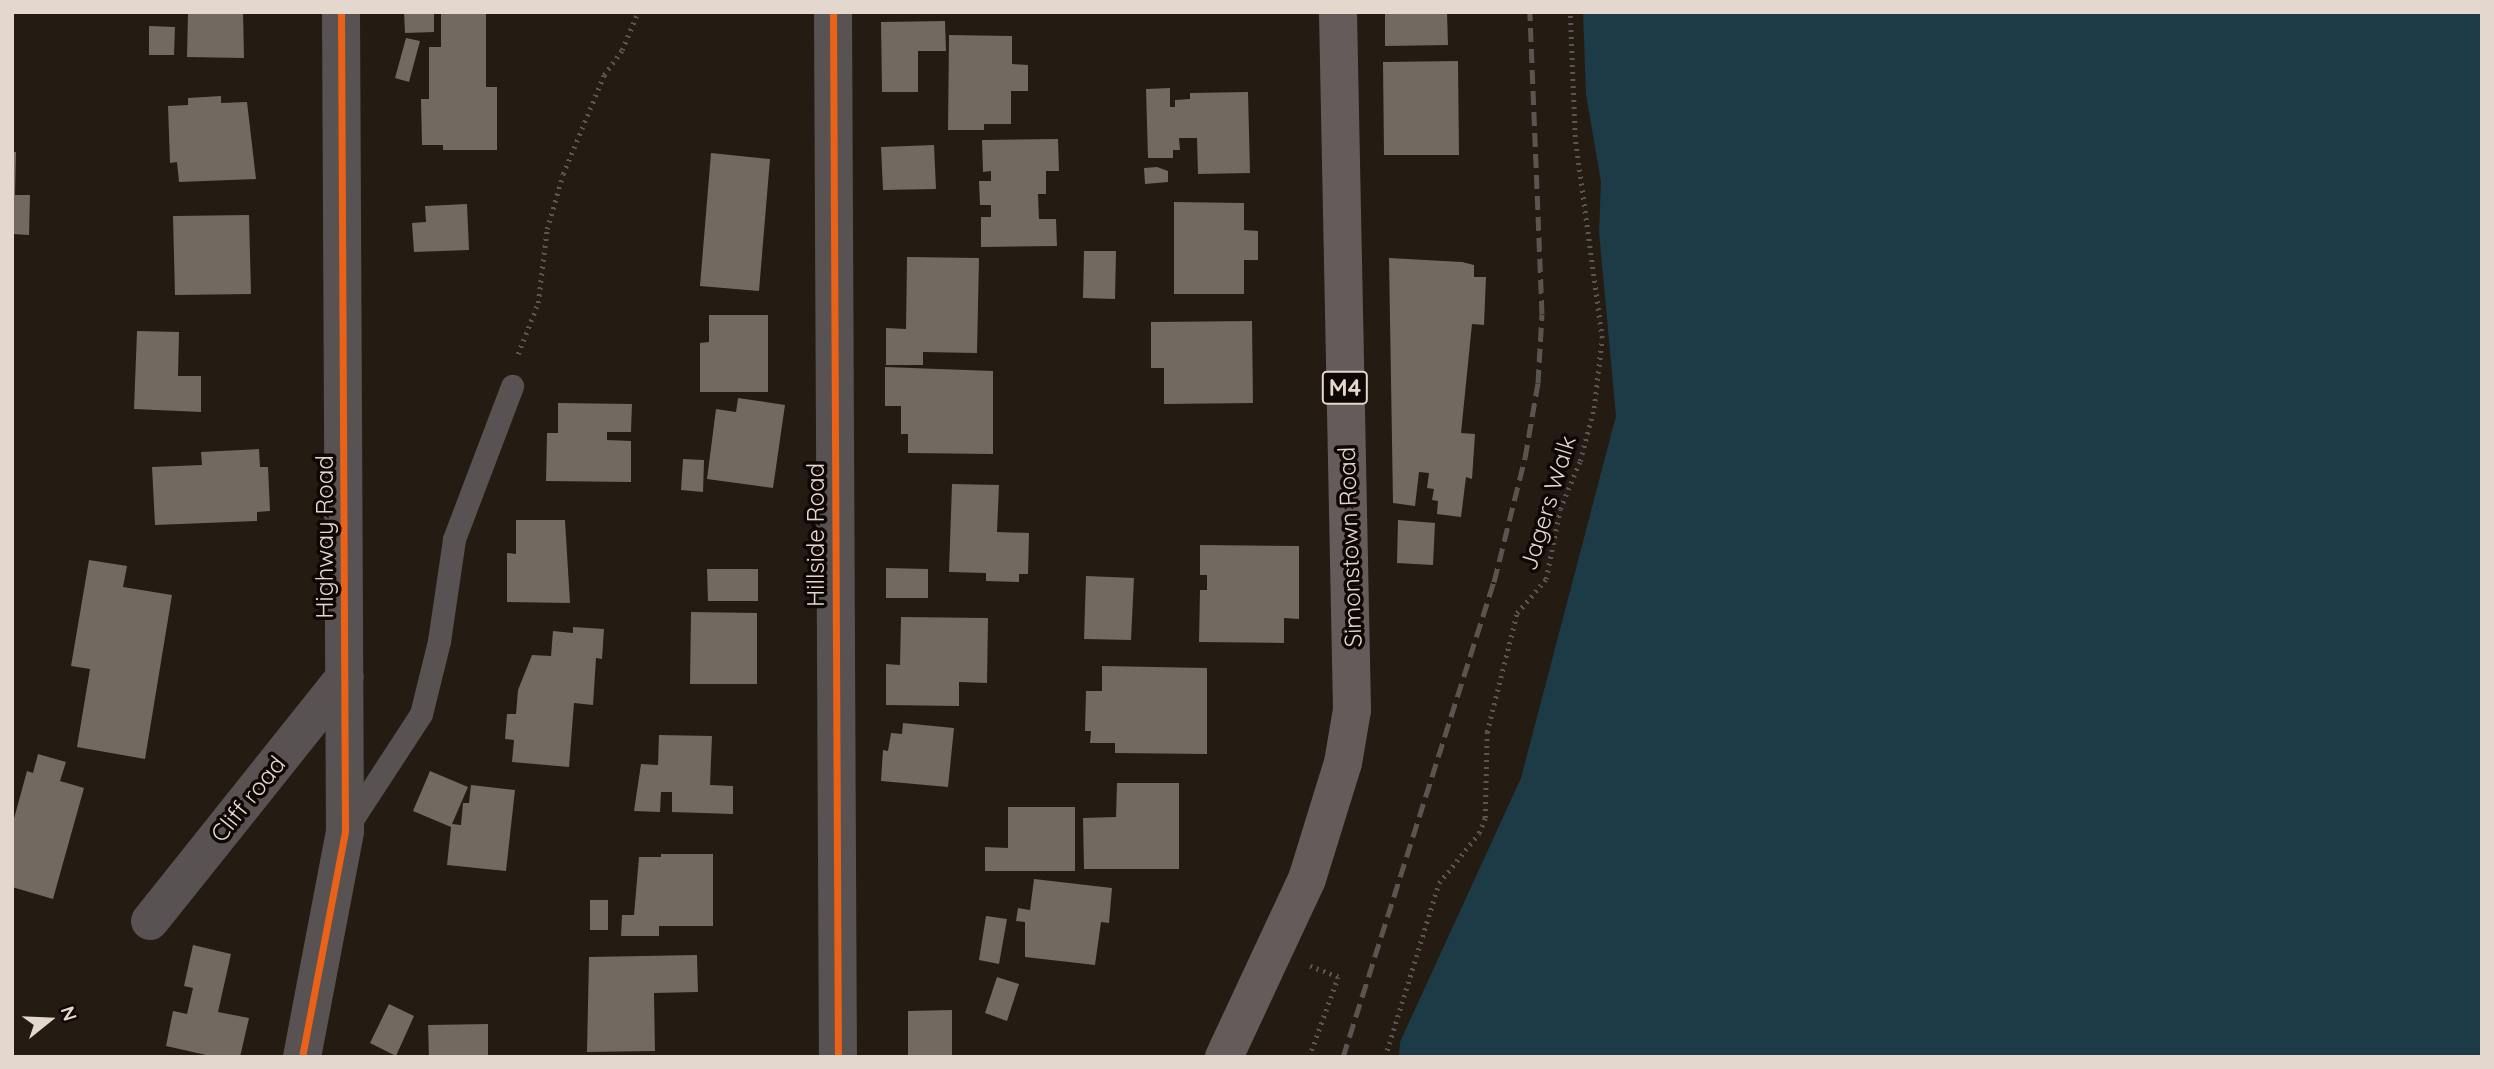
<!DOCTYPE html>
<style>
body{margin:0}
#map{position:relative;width:2494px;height:1069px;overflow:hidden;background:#241b12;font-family:Quicksand,sans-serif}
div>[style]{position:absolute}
.water>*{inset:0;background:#1d3b46}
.building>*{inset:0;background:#726961}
.path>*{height:4.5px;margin-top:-2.25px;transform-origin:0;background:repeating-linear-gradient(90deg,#5b5653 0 2px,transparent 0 7px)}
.service>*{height:23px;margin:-11.5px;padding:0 11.5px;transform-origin:11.5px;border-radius:11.5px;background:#585352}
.minor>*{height:38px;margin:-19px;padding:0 19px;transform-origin:19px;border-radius:19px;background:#585352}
.primary>*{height:38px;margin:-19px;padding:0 19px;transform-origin:19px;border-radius:19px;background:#645c5b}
.rail>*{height:5px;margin-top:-2.5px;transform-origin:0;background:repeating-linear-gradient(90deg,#5b5551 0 14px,transparent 0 21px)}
.cycleway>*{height:7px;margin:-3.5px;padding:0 3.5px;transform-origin:3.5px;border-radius:3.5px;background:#ea6118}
span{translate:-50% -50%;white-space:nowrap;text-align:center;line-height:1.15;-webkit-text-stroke:7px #0e0703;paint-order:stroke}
.shield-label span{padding:2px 5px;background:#0e0703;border:2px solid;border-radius:5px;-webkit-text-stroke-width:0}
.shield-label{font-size:23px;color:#e4d8ce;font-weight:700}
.street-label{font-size:24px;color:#e4d8ce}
.frame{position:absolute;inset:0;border:14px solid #e4d8ce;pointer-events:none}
.north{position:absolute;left:14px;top:985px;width:70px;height:70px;-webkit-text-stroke:5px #0e0703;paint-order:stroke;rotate:72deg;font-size:19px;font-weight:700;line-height:28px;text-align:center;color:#e4d8ce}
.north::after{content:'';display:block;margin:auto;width:24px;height:32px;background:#e4d8ce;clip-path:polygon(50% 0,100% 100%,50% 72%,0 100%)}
</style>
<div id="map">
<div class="water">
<i style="clip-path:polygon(1583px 12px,2482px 12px,2482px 1057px,1399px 1057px,1400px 1042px,1521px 778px,1616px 416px,1599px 232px,1601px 182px,1586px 94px)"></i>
</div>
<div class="building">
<i style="clip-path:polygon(188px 12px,243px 12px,244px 58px,187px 57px)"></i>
<i style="clip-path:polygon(404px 12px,434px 12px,434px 32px,405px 33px)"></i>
<i style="clip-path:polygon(441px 12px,486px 12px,486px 87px,497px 87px,497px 150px,443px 150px,443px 145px,422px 145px,421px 99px,429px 99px,429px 47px,441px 47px)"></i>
<i style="clip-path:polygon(1385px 12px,1447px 12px,1448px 45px,1385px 46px)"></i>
<i style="clip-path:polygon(945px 21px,946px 51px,918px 51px,918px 92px,882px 92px,881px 22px)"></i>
<i style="clip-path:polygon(149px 26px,175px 27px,174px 55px,149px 55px)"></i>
<i style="clip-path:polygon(949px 35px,1012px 36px,1012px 64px,1028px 65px,1028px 91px,1011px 91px,1011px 124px,984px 124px,984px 130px,948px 130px)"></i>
<i style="clip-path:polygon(406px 38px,420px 41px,409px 82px,395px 78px)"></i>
<i style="clip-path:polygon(1458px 61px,1459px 155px,1384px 155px,1383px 62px)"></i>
<i style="clip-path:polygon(1170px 88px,1170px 107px,1175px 107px,1175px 100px,1190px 99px,1190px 93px,1248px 92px,1250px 173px,1198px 174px,1197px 138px,1179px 138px,1180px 150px,1173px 150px,1173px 158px,1148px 158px,1146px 89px)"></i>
<i style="clip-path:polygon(221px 96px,221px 103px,247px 102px,256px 179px,179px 182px,177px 162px,170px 163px,168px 106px,188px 105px,188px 98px)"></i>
<i style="clip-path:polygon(1058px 139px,1059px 171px,1046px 171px,1046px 194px,1038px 194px,1039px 219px,1056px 219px,1057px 246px,981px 247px,981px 217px,991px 217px,991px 205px,980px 205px,979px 181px,991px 181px,991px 171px,983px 172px,982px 140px)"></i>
<i style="clip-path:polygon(934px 145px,936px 189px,883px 190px,881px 147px)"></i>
<i style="clip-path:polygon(12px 152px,16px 152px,15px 195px,30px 195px,29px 235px,12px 234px)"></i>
<i style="clip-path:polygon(711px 153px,770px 159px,759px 291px,700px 286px)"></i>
<i style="clip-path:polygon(1157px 167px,1168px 171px,1168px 182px,1145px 184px,1144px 168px)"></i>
<i style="clip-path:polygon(1174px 202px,1244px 203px,1244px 230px,1258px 231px,1258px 260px,1244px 260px,1244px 294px,1174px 294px)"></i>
<i style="clip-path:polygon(467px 204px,469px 250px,414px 252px,412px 223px,426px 222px,425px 206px)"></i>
<i style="clip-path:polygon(249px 215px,251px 294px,175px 295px,173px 216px)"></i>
<i style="clip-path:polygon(1084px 251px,1116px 251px,1115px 299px,1083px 298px)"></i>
<i style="clip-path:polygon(907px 257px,979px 258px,977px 353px,923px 352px,923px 365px,886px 365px,886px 328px,906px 329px)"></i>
<i style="clip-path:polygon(1389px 258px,1462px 262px,1474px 265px,1474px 277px,1486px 277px,1484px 325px,1472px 324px,1461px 433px,1475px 434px,1472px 479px,1466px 477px,1461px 517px,1437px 514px,1438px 501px,1432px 500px,1434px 489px,1427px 488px,1429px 473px,1419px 472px,1415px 506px,1393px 503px)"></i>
<i style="clip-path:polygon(709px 315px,768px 315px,768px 392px,700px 392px,700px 343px,709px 342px)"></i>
<i style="clip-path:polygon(1252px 321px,1253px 403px,1164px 404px,1164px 368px,1151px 368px,1151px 322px)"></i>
<i style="clip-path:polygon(137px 331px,179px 332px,178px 376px,201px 376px,201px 412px,134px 409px)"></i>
<i style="clip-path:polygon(885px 367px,993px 371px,993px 454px,908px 453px,908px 434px,901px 434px,901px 406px,885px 406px)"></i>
<i style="clip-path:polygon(738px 398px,785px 405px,773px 488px,707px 479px,716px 409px,736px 412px)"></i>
<i style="clip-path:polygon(558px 403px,632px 404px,631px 432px,607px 432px,607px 440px,631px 441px,631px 482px,546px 481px,547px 433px,558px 433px)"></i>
<i style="clip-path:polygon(259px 449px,260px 467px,268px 467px,270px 511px,257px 512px,257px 521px,155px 525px,152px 467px,202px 465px,201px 452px)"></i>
<i style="clip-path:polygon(683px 459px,704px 460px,703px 492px,681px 490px)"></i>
<i style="clip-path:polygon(952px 484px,999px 485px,997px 532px,1029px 533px,1028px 574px,1019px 574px,1019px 582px,986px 581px,986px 573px,949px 572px)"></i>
<i style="clip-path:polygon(516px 520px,565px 520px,570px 603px,507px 602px,507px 553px,516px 554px)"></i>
<i style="clip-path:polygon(1398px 520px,1435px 523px,1433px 565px,1397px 563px)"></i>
<i style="clip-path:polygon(1200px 545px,1299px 546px,1299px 619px,1284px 618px,1284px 643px,1199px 642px,1200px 590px,1207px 590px,1207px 575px,1200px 575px)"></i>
<i style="clip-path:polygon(89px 560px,127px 566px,123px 587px,172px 595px,145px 759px,77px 747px,90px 669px,71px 666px)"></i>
<i style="clip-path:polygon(886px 568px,928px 569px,928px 598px,886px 598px)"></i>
<i style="clip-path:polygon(707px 569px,758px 569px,758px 601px,708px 601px)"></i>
<i style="clip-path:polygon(1086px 576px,1134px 578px,1131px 640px,1084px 639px)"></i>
<i style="clip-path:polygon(691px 612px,757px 613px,757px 684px,690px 684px)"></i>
<i style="clip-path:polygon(901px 617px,988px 618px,987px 683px,959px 682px,959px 706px,886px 705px,886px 664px,900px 665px)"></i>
<i style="clip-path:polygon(573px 627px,604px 629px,602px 659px,596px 658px,593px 705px,574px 703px,569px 767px,512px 762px,514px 740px,505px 739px,507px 714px,516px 714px,518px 690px,532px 655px,551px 656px,553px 631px,573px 633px)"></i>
<i style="clip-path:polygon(1102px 666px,1207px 668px,1207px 754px,1115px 753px,1115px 743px,1090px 743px,1091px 731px,1085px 731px,1086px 691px,1102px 691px)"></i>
<i style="clip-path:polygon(903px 723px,954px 728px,948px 787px,881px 781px,883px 750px,888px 751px,891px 733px,902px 734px)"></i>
<i style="clip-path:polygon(659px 735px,712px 736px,710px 785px,733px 786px,733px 814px,672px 812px,672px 792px,661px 792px,660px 812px,634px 811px,641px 764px,658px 765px)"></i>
<i style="clip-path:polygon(38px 754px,66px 762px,60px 781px,84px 788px,53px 899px,12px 887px,12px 826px,27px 771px,33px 773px)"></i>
<i style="clip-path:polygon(430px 771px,468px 787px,452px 824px,461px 825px,463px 803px,469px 803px,471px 785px,515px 790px,506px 871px,447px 865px,451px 827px,413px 811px)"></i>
<i style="clip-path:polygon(1117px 783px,1179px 783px,1179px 869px,1084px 869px,1083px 818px,1116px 817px)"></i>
<i style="clip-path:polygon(1008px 807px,1075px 807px,1075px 871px,985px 871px,985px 847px,1008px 848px)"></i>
<i style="clip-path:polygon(661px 854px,713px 854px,713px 926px,659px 926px,659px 936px,621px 936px,622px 915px,634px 915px,639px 857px,661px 857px)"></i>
<i style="clip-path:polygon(1034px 879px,1112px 888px,1109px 923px,1101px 922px,1095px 965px,1025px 957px,1025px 922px,1016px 921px,1018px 908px,1030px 910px)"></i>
<i style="clip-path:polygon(590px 900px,608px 900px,608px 930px,590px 930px)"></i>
<i style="clip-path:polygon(986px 916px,1007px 919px,999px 964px,979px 960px)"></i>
<i style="clip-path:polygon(193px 945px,231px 954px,218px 1012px,249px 1018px,240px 1057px,215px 1057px,166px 1046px,173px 1011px,187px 1014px,193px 988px,184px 986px)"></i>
<i style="clip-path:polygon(697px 955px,698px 992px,654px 993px,655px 1051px,587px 1052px,589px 957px)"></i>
<i style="clip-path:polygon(997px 977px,1019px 984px,1007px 1021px,985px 1013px)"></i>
<i style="clip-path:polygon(389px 1004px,414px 1016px,396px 1056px,370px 1043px)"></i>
<i style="clip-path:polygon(952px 1010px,952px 1057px,908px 1057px,908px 1011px)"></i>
<i style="clip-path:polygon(488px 1024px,488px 1057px,429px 1057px,428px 1025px)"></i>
</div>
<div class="path">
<i style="left:518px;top:354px;width:55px;rotate:-68.6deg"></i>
<i style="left:538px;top:303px;width:75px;rotate:-83.1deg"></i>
<i style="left:547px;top:229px;width:57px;rotate:-73.8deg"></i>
<i style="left:563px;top:174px;width:107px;rotate:-67.5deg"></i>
<i style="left:604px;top:75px;width:31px;rotate:-54deg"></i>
<i style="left:622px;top:50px;width:41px;rotate:-67.2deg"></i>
<i style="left:1309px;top:1057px;width:85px;rotate:-70.1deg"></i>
<i style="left:1338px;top:977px;width:30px;rotate:-159deg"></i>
<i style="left:1385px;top:1057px;width:182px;rotate:-72.8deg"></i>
<i style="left:1439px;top:883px;width:64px;rotate:-51.3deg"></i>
<i style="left:1479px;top:833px;width:16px;rotate:-68deg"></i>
<i style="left:1485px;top:818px;width:86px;rotate:-88.7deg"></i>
<i style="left:1487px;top:732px;width:123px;rotate:-75.9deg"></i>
<i style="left:1517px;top:613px;width:45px;rotate:-49.5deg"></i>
<i style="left:1546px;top:579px;width:71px;rotate:-78.7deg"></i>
<i style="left:1560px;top:509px;width:52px;rotate:-67.4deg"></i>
<i style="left:1580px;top:461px;width:55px;rotate:-75.2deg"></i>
<i style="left:1594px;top:408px;width:70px;rotate:-83.5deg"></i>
<i style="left:1602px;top:338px;width:203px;rotate:-97.7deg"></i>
<i style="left:1575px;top:137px;width:125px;rotate:-92.3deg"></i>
</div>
<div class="service">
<i style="left:346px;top:829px;width:137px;rotate:-56.9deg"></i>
<i style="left:421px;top:714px;width:75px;rotate:-76.1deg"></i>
<i style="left:439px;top:641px;width:103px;rotate:-81.6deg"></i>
<i style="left:454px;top:539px;width:164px;rotate:-69.2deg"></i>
</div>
<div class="minor">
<i style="left:833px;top:12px;width:1045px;rotate:89.73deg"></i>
<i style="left:150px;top:921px;width:312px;rotate:-51.4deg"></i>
<i style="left:302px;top:1057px;width:230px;rotate:-79.2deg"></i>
<i style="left:345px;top:831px;width:819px;rotate:-90.28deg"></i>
</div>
<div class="primary">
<i style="left:1224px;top:1057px;width:196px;rotate:-65deg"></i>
<i style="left:1307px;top:879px;width:121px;rotate:-72.8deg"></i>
<i style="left:1343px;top:763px;width:54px;rotate:-80.4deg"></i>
<i style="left:1352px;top:710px;width:698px;rotate:-91.15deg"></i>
</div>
<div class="rail">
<i style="left:1343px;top:1057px;width:498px;rotate:-72.4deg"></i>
<i style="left:1494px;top:582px;width:128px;rotate:-76deg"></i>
<i style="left:1525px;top:458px;width:76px;rotate:-80.2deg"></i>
<i style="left:1538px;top:383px;width:69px;rotate:-86.7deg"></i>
<i style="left:1542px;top:314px;width:302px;rotate:-92.3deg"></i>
</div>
<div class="cycleway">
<i style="left:833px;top:12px;width:1045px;rotate:89.73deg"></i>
<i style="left:302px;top:1057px;width:230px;rotate:-79.2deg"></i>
<i style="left:345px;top:831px;width:819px;rotate:-90.28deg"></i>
</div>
<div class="shield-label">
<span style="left:1345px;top:388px">M4</span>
</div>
<div class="street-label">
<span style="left:1548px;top:503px;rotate:-73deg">Jagers Walk</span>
<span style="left:816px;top:535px;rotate:-90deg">Hillside Road</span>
<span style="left:325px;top:537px;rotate:-90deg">Highway Road</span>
<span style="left:1350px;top:547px;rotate:-92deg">Simonstown Road</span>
<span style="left:248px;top:799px;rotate:-51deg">Cliff road</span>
</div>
<div class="frame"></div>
<div class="north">N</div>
</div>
